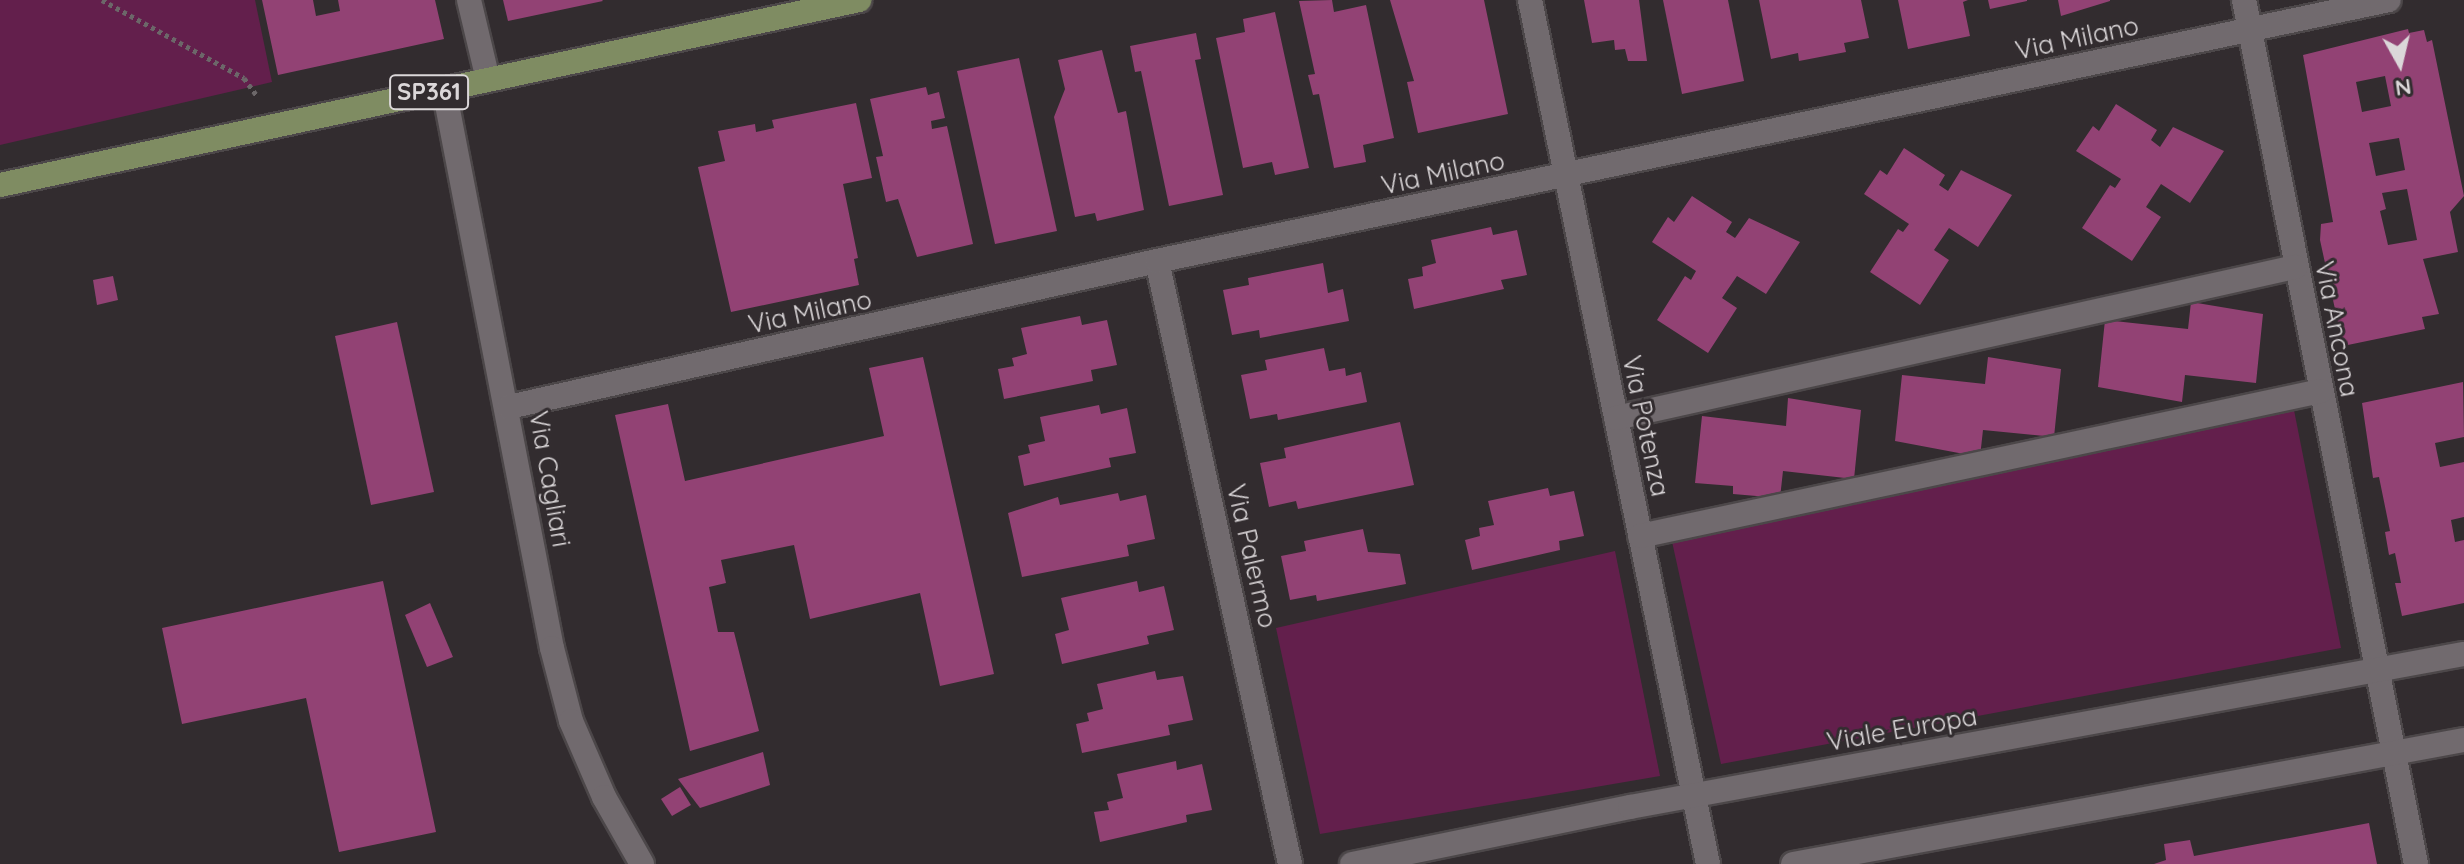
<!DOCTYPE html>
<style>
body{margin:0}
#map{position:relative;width:2464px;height:864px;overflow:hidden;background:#322c2f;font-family:Quicksand,sans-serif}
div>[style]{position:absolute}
.green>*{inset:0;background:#631f4c}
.building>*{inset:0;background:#924274}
.path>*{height:5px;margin-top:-2.5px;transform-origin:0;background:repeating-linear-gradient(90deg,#6c6769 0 4px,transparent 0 8px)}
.roads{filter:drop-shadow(2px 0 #4c4749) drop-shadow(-2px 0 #4c4749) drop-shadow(0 2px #4c4749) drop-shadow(0 -2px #4c4749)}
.minor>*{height:24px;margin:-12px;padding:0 12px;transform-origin:12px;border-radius:12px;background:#716a6e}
.major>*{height:24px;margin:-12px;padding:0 12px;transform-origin:12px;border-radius:12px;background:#7f8c62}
span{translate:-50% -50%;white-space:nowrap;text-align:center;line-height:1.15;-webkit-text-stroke:6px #322c2f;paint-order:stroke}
.shield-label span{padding:2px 6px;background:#322c2f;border:2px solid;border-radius:6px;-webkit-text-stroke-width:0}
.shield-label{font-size:24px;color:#dbd7d9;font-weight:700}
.street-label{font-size:26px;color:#dbd7d9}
.north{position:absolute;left:2360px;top:24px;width:80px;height:80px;-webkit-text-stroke:6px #322c2f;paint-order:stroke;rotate:172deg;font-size:22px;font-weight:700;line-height:32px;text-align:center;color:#dbd7d9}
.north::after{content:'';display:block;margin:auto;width:28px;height:36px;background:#dbd7d9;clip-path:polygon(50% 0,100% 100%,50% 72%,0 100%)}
</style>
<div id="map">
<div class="green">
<i style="clip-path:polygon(0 0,255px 0,272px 82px,0 145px)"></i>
<i style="clip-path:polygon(2293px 405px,2341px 648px,1721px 764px,1671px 537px)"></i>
<i style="clip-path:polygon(1615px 551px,1660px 776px,1320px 834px,1276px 628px)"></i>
</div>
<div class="building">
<i style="clip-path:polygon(262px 0,313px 0,316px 16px,340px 11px,338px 0,435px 0,444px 39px,278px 75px)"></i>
<i style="clip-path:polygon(503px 0,602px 0,603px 1px,508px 21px)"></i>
<i style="clip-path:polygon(1332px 0,1334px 12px,1366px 5px,1394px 138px,1363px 145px,1366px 162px,1334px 168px,1319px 94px,1313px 95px,1308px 75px,1315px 74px,1299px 1px)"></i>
<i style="clip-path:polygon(1390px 0,1484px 0,1508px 114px,1418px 133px,1407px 82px,1414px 81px)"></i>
<i style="clip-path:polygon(1584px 0,1639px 0,1647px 61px,1628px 61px,1625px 49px,1615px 50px,1614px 40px,1592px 43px)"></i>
<i style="clip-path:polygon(1663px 0,1728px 0,1744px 81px,1682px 94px)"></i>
<i style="clip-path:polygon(1759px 0,1861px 0,1869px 38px,1844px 43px,1846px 52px,1799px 61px,1798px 53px,1771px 59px)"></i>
<i style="clip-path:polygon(1898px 0,1968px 0,1963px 2px,1970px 36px,1908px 49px)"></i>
<i style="clip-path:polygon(1988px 0,2027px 0,2027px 1px,1990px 9px)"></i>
<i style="clip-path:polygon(2058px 0,2110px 0,2110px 1px,2061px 16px)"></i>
<i style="clip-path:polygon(1275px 12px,1309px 168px,1275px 175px,1272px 162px,1243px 168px,1216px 38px,1245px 32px,1243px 19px)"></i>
<i style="clip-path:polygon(evenodd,2408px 29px,2409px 33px,2424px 30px,2427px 42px,2432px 40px,2464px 196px,2450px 212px,2458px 252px,2423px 259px,2439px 314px,2422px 317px,2425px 329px,2343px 346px,2320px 240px,2321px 224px,2333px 222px,2303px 55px,2408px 29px,2385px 76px,2391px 106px,2362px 112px,2356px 82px,2385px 76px,2408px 29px,2399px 138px,2405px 170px,2376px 176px,2369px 143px,2399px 138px,2408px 29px,2407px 189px,2417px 240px,2388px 245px,2380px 211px,2386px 209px,2382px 193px,2407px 189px)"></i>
<i style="clip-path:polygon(1196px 33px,1201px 59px,1195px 60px,1223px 195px,1169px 206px,1141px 71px,1135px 72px,1130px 46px)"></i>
<i style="clip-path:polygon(1102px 50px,1118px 113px,1126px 111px,1144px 210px,1097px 221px,1095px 213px,1075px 217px,1054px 117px,1065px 89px,1058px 60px)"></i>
<i style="clip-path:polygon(1019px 58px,1057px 231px,995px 244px,957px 71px)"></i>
<i style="clip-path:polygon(926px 87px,928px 95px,939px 92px,945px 118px,931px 121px,932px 129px,947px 126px,973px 244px,917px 257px,898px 199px,886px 202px,876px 157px,883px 156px,870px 99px)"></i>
<i style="clip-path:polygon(856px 103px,872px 178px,843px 184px,858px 258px,854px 259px,859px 285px,731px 312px,698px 167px,725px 161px,718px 131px,755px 124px,756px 132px,774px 128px,772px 120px)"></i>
<i style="clip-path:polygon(2116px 104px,2157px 130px,2151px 140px,2160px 147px,2173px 127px,2224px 151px,2190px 203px,2161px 184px,2146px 207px,2161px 217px,2132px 261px,2082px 228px,2110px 185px,2115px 188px,2121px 179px,2076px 151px,2093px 126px,2099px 131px)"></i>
<i style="clip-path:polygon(1904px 148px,1945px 175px,1939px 185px,1948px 191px,1961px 170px,2012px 195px,1978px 247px,1949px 228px,1934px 250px,1949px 260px,1920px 305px,1870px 272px,1898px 229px,1903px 232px,1909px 224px,1864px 194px,1880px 170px,1887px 175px)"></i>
<i style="clip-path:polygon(1692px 196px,1732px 222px,1726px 232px,1735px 238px,1749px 218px,1800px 242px,1766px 294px,1737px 276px,1722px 298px,1737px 308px,1708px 353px,1657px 320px,1685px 276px,1691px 280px,1696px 271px,1652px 242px,1668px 217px,1674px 222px)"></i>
<i style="clip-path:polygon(1491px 227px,1493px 235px,1517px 230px,1527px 275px,1501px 280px,1504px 289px,1414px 309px,1408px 279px,1423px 276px,1422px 267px,1436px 263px,1431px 240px)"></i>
<i style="clip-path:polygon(1323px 263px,1328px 293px,1343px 289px,1349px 321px,1260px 338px,1259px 330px,1232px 335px,1223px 290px,1249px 285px,1248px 278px)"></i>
<i style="clip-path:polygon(113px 276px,118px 300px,97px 305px,93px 280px)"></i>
<i style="clip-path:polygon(2191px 302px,2263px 314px,2256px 383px,2185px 375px,2182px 402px,2098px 387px,2105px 320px,2188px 329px)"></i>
<i style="clip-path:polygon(1080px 316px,1082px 325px,1107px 320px,1117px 365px,1091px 370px,1093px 381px,1004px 399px,998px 369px,1014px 366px,1012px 358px,1027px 354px,1021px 328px)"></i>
<i style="clip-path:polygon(397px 322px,434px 492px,371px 505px,335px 336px)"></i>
<i style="clip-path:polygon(1324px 348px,1329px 371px,1345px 368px,1346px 376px,1361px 372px,1367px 402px,1278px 420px,1277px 414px,1250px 419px,1241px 375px,1267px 370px,1265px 360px)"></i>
<i style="clip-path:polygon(923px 357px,994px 674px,940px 686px,920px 593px,810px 619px,794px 545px,721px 560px,726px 583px,709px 587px,718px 632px,734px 632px,759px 731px,690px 751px,615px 415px,668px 404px,685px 481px,884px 436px,869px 368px)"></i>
<i style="clip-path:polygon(1988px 357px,2061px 369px,2054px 437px,1983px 430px,1980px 457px,1895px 441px,1902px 375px,1985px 384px)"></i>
<i style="clip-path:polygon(2463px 382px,2464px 437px,2435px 443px,2440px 467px,2464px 462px,2464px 517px,2451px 520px,2455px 542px,2464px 540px,2464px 603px,2402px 616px,2395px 583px,2401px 583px,2395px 553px,2389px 555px,2385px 532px,2390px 531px,2379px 477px,2373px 478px,2362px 403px)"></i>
<i style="clip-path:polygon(1788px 398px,1861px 410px,1854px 479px,1783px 471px,1780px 498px,1733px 494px,1733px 486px,1695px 483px,1702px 416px,1786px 426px)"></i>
<i style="clip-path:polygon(1099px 405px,1101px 414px,1127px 408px,1136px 453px,1109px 458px,1111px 467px,1024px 486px,1018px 456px,1030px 453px,1028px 445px,1045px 441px,1040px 417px)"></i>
<i style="clip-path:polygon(1400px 422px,1414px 485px,1298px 509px,1296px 501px,1269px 507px,1260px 463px,1286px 458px,1284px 448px)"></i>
<i style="clip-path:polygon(1548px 488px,1550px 496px,1574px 491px,1584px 536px,1559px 541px,1560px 550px,1472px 570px,1465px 540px,1480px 536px,1479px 528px,1494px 525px,1488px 501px)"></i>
<i style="clip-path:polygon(1118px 493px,1120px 501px,1146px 495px,1155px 539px,1127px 545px,1129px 556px,1022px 577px,1008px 513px,1058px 497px,1060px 505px)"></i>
<i style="clip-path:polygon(1363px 529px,1368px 552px,1400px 554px,1406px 584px,1317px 601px,1316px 595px,1290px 600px,1281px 556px,1306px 551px,1304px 541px)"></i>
<i style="clip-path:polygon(383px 581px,436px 832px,339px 852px,306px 698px,182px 724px,162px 628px)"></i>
<i style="clip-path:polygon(1137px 581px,1139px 592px,1164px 586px,1174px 630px,1147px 636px,1149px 644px,1062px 664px,1055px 634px,1069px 630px,1061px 598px)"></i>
<i style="clip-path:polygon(430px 603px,453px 657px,427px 667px,405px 615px)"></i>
<i style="clip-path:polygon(1155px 671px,1157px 680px,1183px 676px,1193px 720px,1168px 725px,1170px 735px,1082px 753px,1076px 724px,1089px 721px,1087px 713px,1103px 709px,1097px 684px)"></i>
<i style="clip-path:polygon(763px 752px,770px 785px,700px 808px,678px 779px)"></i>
<i style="clip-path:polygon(1176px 761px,1177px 770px,1202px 764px,1212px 810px,1186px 815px,1187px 822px,1100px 842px,1094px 812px,1109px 810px,1107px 802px,1123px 798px,1117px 774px)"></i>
<i style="clip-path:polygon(680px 787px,691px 805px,672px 816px,661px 799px)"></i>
<i style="clip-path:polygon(2369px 823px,2377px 864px,2154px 864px,2166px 860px,2164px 844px,2190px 840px,2194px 856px)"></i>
</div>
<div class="path">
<i style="left:102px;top:0;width:162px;rotate:28.8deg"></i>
<i style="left:244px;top:78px;width:22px;rotate:54deg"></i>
</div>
<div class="roads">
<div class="minor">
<i style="left:469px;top:0;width:82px;rotate:76.6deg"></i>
<i style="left:1530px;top:0;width:882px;rotate:78.36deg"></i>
<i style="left:2244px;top:0;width:881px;rotate:78.74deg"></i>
<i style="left:444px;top:89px;width:569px;rotate:79.07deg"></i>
<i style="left:552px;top:648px;width:75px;rotate:75.4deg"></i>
<i style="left:571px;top:721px;width:83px;rotate:66.5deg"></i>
<i style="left:604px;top:797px;width:77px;rotate:60.4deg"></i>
<i style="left:1157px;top:261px;width:617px;rotate:77.56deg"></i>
<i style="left:509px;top:407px;width:664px;rotate:-12.7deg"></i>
<i style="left:1157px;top:261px;width:1259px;rotate:-11.96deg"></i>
<i style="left:1616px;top:418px;width:696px;rotate:-12.54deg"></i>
<i style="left:1640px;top:536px;width:696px;rotate:-12.02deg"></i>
<i style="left:1352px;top:864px;width:284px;rotate:-11.6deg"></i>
<i style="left:1630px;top:807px;width:848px;rotate:-10.4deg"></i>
<i style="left:1793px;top:864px;width:682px;rotate:-10.47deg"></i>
</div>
<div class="major">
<i style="left:0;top:185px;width:879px;rotate:-12.15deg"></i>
</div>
</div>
<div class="shield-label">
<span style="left:429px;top:92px">SP361</span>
</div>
<div class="street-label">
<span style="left:2077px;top:38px;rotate:-12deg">Via Milano</span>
<span style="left:1443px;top:173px;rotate:-12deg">Via Milano</span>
<span style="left:810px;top:312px;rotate:-12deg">Via Milano</span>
<span style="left:2337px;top:329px;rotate:79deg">Via Ancona</span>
<span style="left:1646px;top:426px;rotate:78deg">Via Potenza</span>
<span style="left:550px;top:479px;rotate:80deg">Via Cagliari</span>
<span style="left:1252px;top:556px;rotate:77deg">Via Palermo</span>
<span style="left:1902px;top:729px;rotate:-10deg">Viale Europa</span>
</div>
<div class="north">N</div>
</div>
